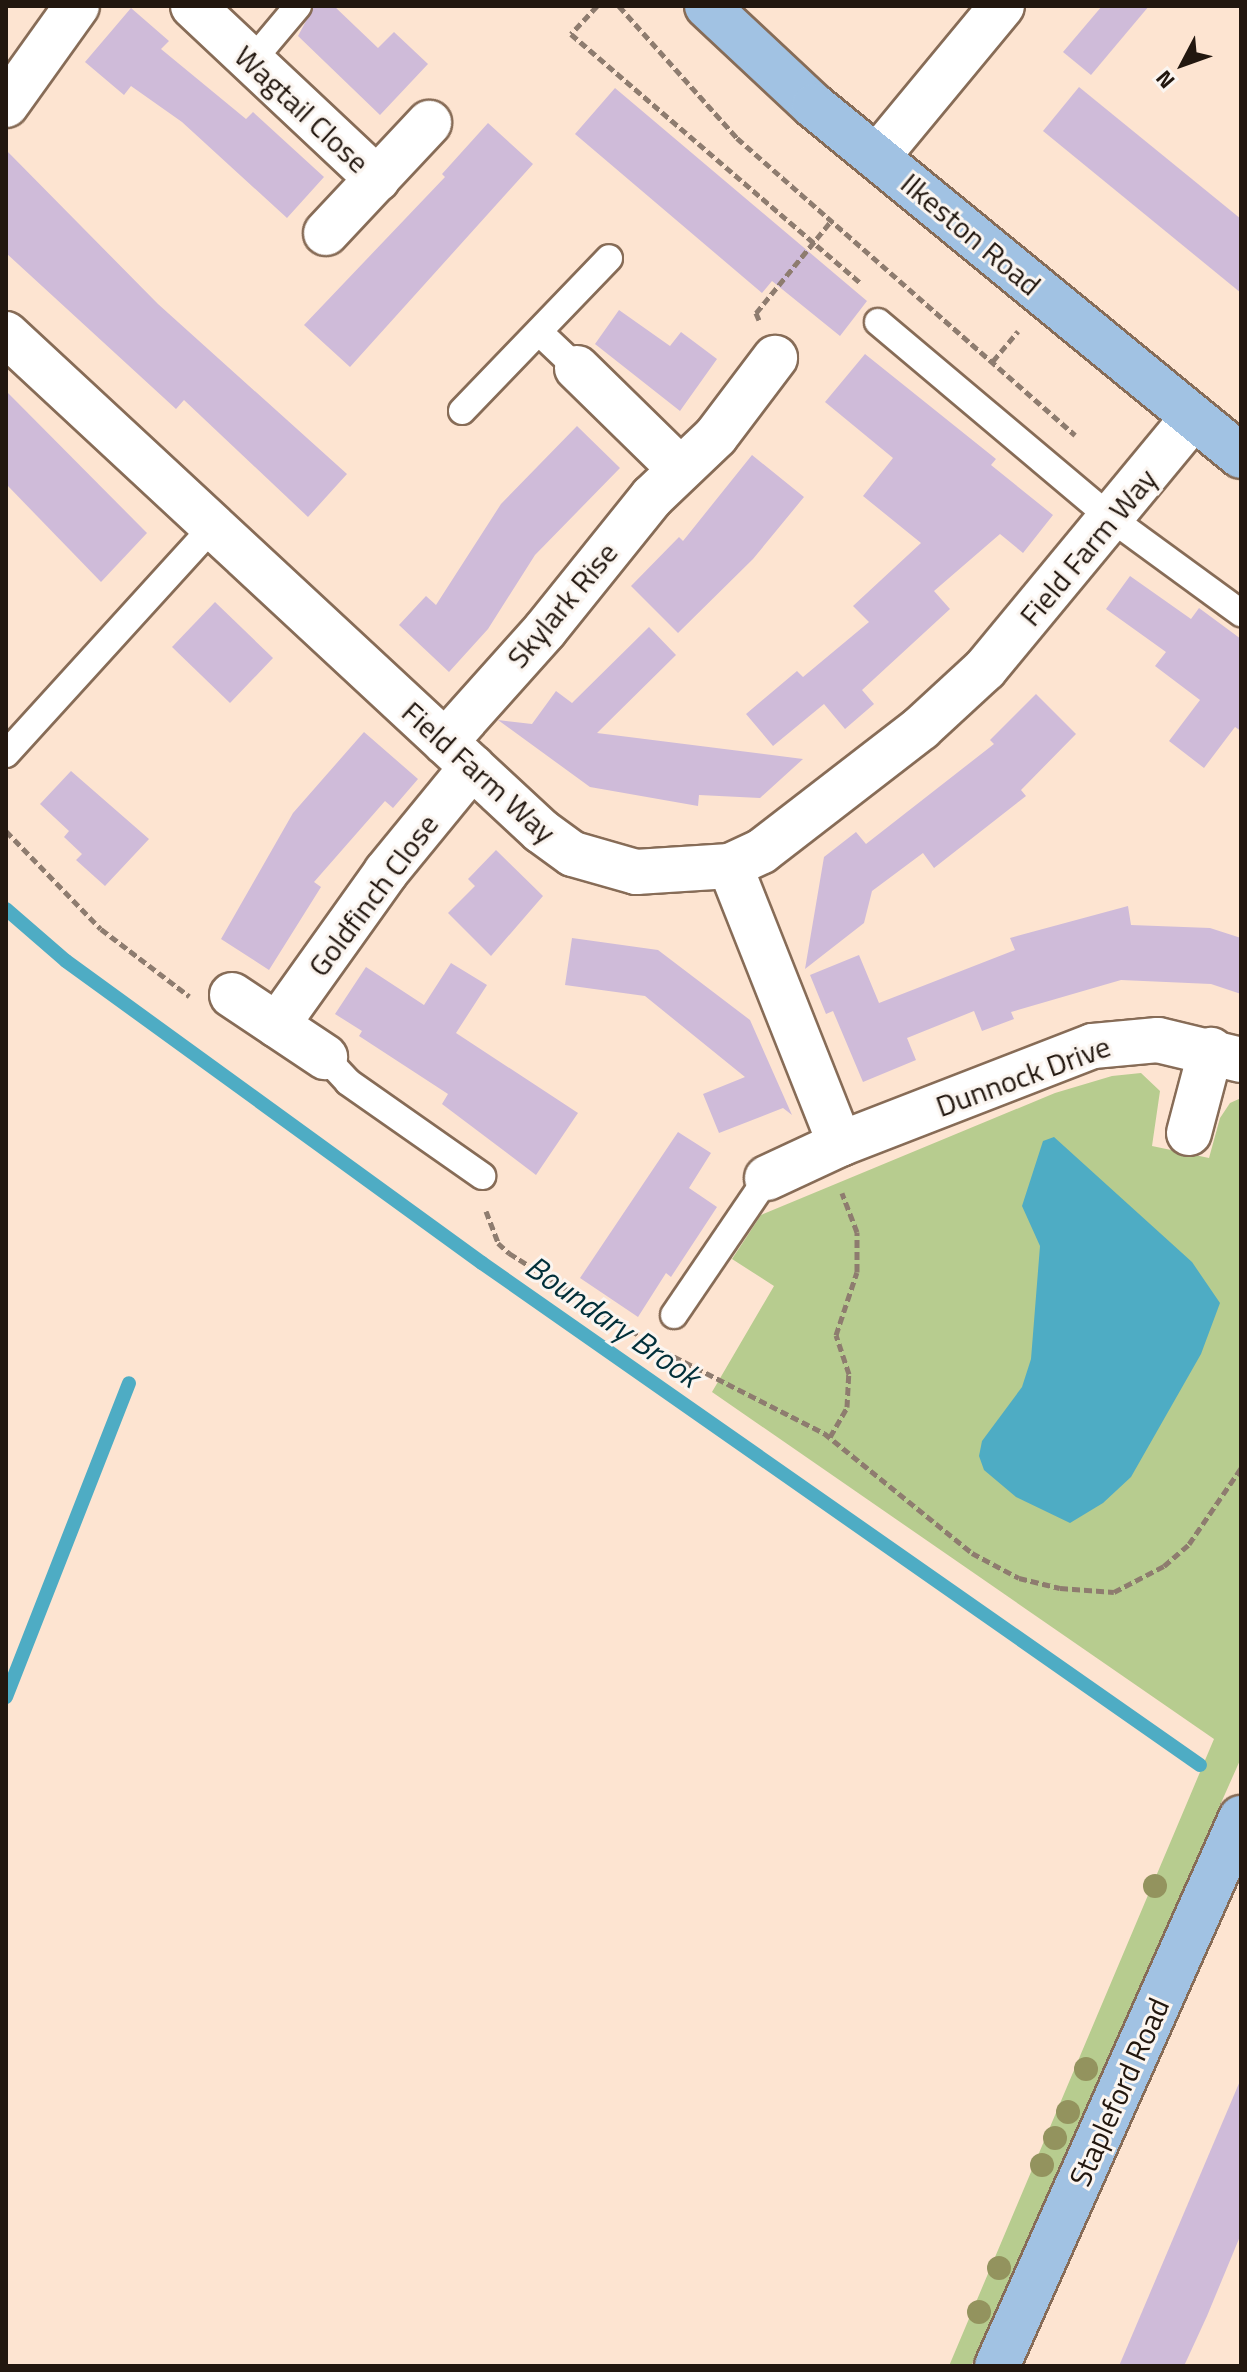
<!DOCTYPE html>
<style>
body{margin:0}
#map{position:relative;width:1247px;height:2372px;overflow:hidden;background:#fde4d1;font-family:"Titillium Web",sans-serif}
div>[style]{position:absolute}
.green>*{inset:0;background:#b7cc8f}
.water>*{inset:0;background:#4eacc4}
.stream>*{height:14px;margin:-7px;padding:0 7px;transform-origin:7px;border-radius:7px;background:#4eacc4}
.building>*{inset:0;background:#cfbbd9}
.path>*{height:5px;margin-top:-2.5px;transform-origin:0;background:repeating-linear-gradient(90deg,#8e7c6f 0 8px,transparent 0 12px)}
.roads{filter:drop-shadow(2px 0 #876c57) drop-shadow(-2px 0 #876c57) drop-shadow(0 2px #876c57) drop-shadow(0 -2px #876c57)}
.lane>*{height:26px;margin:-13px;padding:0 13px;transform-origin:13px;border-radius:13px;background:#fff}
.street>*{height:44px;margin:-22px;padding:0 22px;transform-origin:22px;border-radius:22px;background:#fff}
.secondary>*{height:44px;margin:-22px;padding:0 22px;transform-origin:22px;border-radius:22px;background:#fff}
.primary>*{height:44px;margin:-22px;padding:0 22px;transform-origin:22px;border-radius:22px;background:#a1c2e3}
.trees>*{width:24px;height:24px;margin:-12px;border-radius:50%;background:#93935e}
span{translate:-50% -50%;white-space:nowrap;text-align:center;line-height:1.15;-webkit-text-stroke:6px #fbf5f0;paint-order:stroke}
.street-label{font-size:30px;color:#22170f}
.water-label{font-size:32px;color:#012f39;font-style:italic}
.frame{position:absolute;inset:0;border:8px solid #22170f;pointer-events:none}
.north{position:absolute;left:1143px;top:24px;width:80px;height:80px;-webkit-text-stroke:6px #fbf5f0;paint-order:stroke;rotate:229deg;font-size:22px;font-weight:700;line-height:32px;text-align:center;color:#22170f}
.north::after{content:'';display:block;margin:auto;width:28px;height:36px;background:#22170f;clip-path:polygon(50% 0,100% 100%,50% 72%,0 100%)}
</style>
<div id="map">
<div class="green">
<i style="clip-path:polygon(1141px 1073px,1160px 1091px,1152px 1146px,1209px 1158px,1220px 1118px,1230px 1103px,1241px 1098px,1241px 1758px,971px 2366px,949px 2366px,1214px 1739px,712px 1392px,774px 1286px,732px 1259px,761px 1215px,1055px 1093px,1112px 1076px)"></i>
</div>
<div class="water">
<i style="clip-path:polygon(1054px 1137px,1192px 1262px,1220px 1303px,1201px 1354px,1131px 1477px,1103px 1503px,1070px 1523px,1016px 1497px,984px 1470px,979px 1456px,982px 1441px,1022px 1387px,1031px 1359px,1040px 1246px,1022px 1206px,1043px 1141px)"></i>
</div>
<div class="stream">
<i style="left:6px;top:909px;width:79px;rotate:40.9deg"></i>
<i style="left:66px;top:961px;width:514px;rotate:35.98deg"></i>
<i style="left:482px;top:1263px;width:876px;rotate:34.96deg"></i>
<i style="left:6px;top:1697px;width:337px;rotate:-68.6deg"></i>
</div>
<div class="building">
<i style="clip-path:polygon(314px 6px,334px 6px,378px 48px,394px 32px,428px 64px,380px 115px,298px 36px)"></i>
<i style="clip-path:polygon(1102px 6px,1149px 6px,1091px 75px,1063px 52px)"></i>
<i style="clip-path:polygon(131px 8px,169px 41px,161px 49px,246px 119px,253px 112px,324px 177px,287px 218px,182px 122px,131px 86px,124px 95px,85px 62px)"></i>
<i style="clip-path:polygon(1079px 87px,1241px 219px,1241px 293px,1043px 131px)"></i>
<i style="clip-path:polygon(615px 88px,867px 301px,840px 336px,772px 281px,762px 293px,575px 134px)"></i>
<i style="clip-path:polygon(488px 123px,533px 164px,350px 367px,304px 325px,445px 177px,442px 174px)"></i>
<i style="clip-path:polygon(6px 150px,158px 304px,347px 474px,308px 517px,184px 400px,176px 409px,6px 253px)"></i>
<i style="clip-path:polygon(619px 310px,670px 346px,681px 332px,717px 359px,680px 411px,595px 344px)"></i>
<i style="clip-path:polygon(865px 354px,996px 459px,991px 465px,1053px 515px,1023px 553px,1000px 534px,934px 591px,950px 609px,862px 690px,874px 704px,845px 729px,824px 704px,773px 746px,746px 714px,797px 671px,803px 677px,869px 622px,853px 606px,921px 543px,863px 496px,893px 458px,825px 402px)"></i>
<i style="clip-path:polygon(6px 391px,147px 533px,101px 582px,6px 484px)"></i>
<i style="clip-path:polygon(577px 426px,620px 468px,535px 555px,488px 629px,449px 672px,399px 625px,426px 596px,436px 605px,501px 504px)"></i>
<i style="clip-path:polygon(752px 455px,804px 497px,753px 559px,678px 633px,631px 586px,679px 537px,683px 541px)"></i>
<i style="clip-path:polygon(1130px 576px,1191px 619px,1199px 608px,1241px 639px,1241px 731px,1235px 727px,1204px 768px,1169px 741px,1200px 700px,1155px 666px,1166px 652px,1106px 609px)"></i>
<i style="clip-path:polygon(215px 602px,273px 658px,230px 703px,172px 647px)"></i>
<i style="clip-path:polygon(649px 627px,676px 655px,597px 733px,803px 759px,760px 798px,699px 795px,698px 806px,590px 787px,498px 720px,532px 724px,556px 691px,572px 703px)"></i>
<i style="clip-path:polygon(1036px 694px,1076px 734px,1021px 790px,1026px 796px,934px 868px,923px 853px,872px 891px,864px 923px,805px 969px,824px 857px,856px 832px,866px 844px,994px 744px,990px 740px)"></i>
<i style="clip-path:polygon(364px 732px,418px 779px,393px 808px,385px 801px,314px 882px,321px 887px,269px 970px,221px 939px,293px 813px)"></i>
<i style="clip-path:polygon(71px 771px,149px 839px,105px 886px,76px 860px,82px 854px,64px 837px,69px 831px,40px 804px)"></i>
<i style="clip-path:polygon(496px 850px,543px 896px,491px 956px,448px 913px,475px 886px,468px 879px)"></i>
<i style="clip-path:polygon(1128px 906px,1131px 925px,1210px 928px,1241px 938px,1241px 994px,1211px 984px,1121px 980px,1011px 1012px,1014px 1019px,982px 1031px,974px 1011px,907px 1038px,916px 1060px,863px 1082px,833px 1011px,826px 1014px,810px 975px,859px 955px,879px 1003px,1015px 950px,1010px 938px)"></i>
<i style="clip-path:polygon(572px 938px,658px 950px,750px 1020px,792px 1115px,783px 1108px,719px 1133px,703px 1094px,745px 1077px,645px 996px,565px 985px)"></i>
<i style="clip-path:polygon(451px 963px,487px 985px,456px 1033px,578px 1113px,536px 1175px,442px 1104px,448px 1094px,359px 1036px,362px 1031px,335px 1014px,366px 967px,424px 1005px)"></i>
<i style="clip-path:polygon(678px 1132px,711px 1153px,689px 1188px,717px 1207px,671px 1277px,666px 1273px,638px 1317px,580px 1278px)"></i>
<i style="clip-path:polygon(1240px 2081px,1241px 2234px,1207px 2316px,1184px 2366px,1119px 2366px)"></i>
</div>
<div class="path">
<i style="left:597px;top:6px;width:38px;rotate:133deg"></i>
<i style="left:571px;top:34px;width:381px;rotate:40.7deg"></i>
<i style="left:619px;top:6px;width:177px;rotate:48.2deg"></i>
<i style="left:737px;top:138px;width:450px;rotate:41.3deg"></i>
<i style="left:759px;top:320px;width:8px;rotate:-113deg"></i>
<i style="left:756px;top:313px;width:119px;rotate:-50.8deg"></i>
<i style="left:993px;top:361px;width:39px;rotate:-50deg"></i>
<i style="left:6px;top:831px;width:136px;rotate:45.9deg"></i>
<i style="left:101px;top:929px;width:111px;rotate:37.3deg"></i>
<i style="left:486px;top:1211px;width:34px;rotate:69deg"></i>
<i style="left:498px;top:1243px;width:15px;rotate:42deg"></i>
<i style="left:509px;top:1253px;width:161px;rotate:32.3deg"></i>
<i style="left:663px;top:1351px;width:181px;rotate:27deg"></i>
<i style="left:824px;top:1433px;width:191px;rotate:39deg"></i>
<i style="left:972px;top:1553px;width:53px;rotate:28deg"></i>
<i style="left:1019px;top:1578px;width:42px;rotate:13.7deg"></i>
<i style="left:1060px;top:1588px;width:54px;rotate:4.2deg"></i>
<i style="left:1114px;top:1592px;width:56px;rotate:-27.5deg"></i>
<i style="left:1164px;top:1566px;width:33px;rotate:-41deg"></i>
<i style="left:1189px;top:1544px;width:92px;rotate:-55.6deg"></i>
<i style="left:830px;top:1437px;width:34px;rotate:-60deg"></i>
<i style="left:847px;top:1407px;width:33px;rotate:-87deg"></i>
<i style="left:849px;top:1374px;width:41px;rotate:-108.4deg"></i>
<i style="left:836px;top:1335px;width:66px;rotate:-71.6deg"></i>
<i style="left:857px;top:1272px;width:40px;rotate:-90deg"></i>
<i style="left:857px;top:1232px;width:42px;rotate:-111deg"></i>
</div>
<div class="roads">
<div class="lane">
<i style="left:251px;top:62px;width:73px;rotate:-50deg"></i>
<i style="left:878px;top:322px;width:306px;rotate:40.1deg"></i>
<i style="left:1112px;top:519px;width:160px;rotate:36.1deg"></i>
<i style="left:539px;top:332px;width:52px;rotate:43.5deg"></i>
<i style="left:462px;top:411px;width:212px;rotate:-46.1deg"></i>
<i style="left:6px;top:754px;width:306px;rotate:-47.7deg"></i>
<i style="left:325px;top:1057px;width:34px;rotate:47deg"></i>
<i style="left:348px;top:1082px;width:164px;rotate:35deg"></i>
<i style="left:674px;top:1315px;width:166px;rotate:-55.8deg"></i>
</div>
<div class="street">
<i style="left:193px;top:6px;width:253px;rotate:43.2deg"></i>
<i style="left:6px;top:105px;width:122px;rotate:-54.4deg"></i>
<i style="left:326px;top:233px;width:151px;rotate:-46.9deg"></i>
<i style="left:6px;top:334px;width:730px;rotate:42.89deg"></i>
<i style="left:541px;top:831px;width:39px;rotate:36deg"></i>
<i style="left:573px;top:854px;width:66px;rotate:15.9deg"></i>
<i style="left:636px;top:872px;width:94px;rotate:-3.7deg"></i>
<i style="left:730px;top:866px;width:35px;rotate:-25deg"></i>
<i style="left:762px;top:851px;width:201px;rotate:-37.7deg"></i>
<i style="left:921px;top:728px;width:87px;rotate:-42.7deg"></i>
<i style="left:985px;top:669px;width:325px;rotate:-50.4deg"></i>
<i style="left:577px;top:368px;width:144px;rotate:44.4deg"></i>
<i style="left:445px;top:742px;width:150px;rotate:-48.2deg"></i>
<i style="left:545px;top:630px;width:171px;rotate:-51.2deg"></i>
<i style="left:652px;top:497px;width:88px;rotate:-43.6deg"></i>
<i style="left:716px;top:436px;width:98px;rotate:-52.9deg"></i>
<i style="left:730px;top:866px;width:299px;rotate:68.4deg"></i>
<i style="left:840px;top:1144px;width:271px;rotate:-21.2deg"></i>
<i style="left:1093px;top:1046px;width:65px;rotate:-5.3deg"></i>
<i style="left:1158px;top:1040px;width:85px;rotate:13.5deg"></i>
<i style="left:232px;top:995px;width:112px;rotate:33.7deg"></i>
<i style="left:277px;top:1025px;width:188px;rotate:-54.5deg"></i>
<i style="left:386px;top:872px;width:136px;rotate:-50.7deg"></i>
<i style="left:1189px;top:1133px;width:86px;rotate:-75.2deg"></i>
<i style="left:767px;top:1178px;width:81px;rotate:-25deg"></i>
</div>
<div class="secondary">
<i style="left:877px;top:157px;width:196px;rotate:-50.4deg"></i>
</div>
<div class="primary">
<i style="left:707px;top:6px;width:146px;rotate:43.1deg"></i>
<i style="left:814px;top:106px;width:552px;rotate:39.34deg"></i>
<i style="left:997px;top:2366px;width:600px;rotate:-66deg"></i>
</div>
</div>
<div class="trees">
<i style="left:1155px;top:1886px"></i>
<i style="left:1086px;top:2069px"></i>
<i style="left:1068px;top:2112px"></i>
<i style="left:1055px;top:2138px"></i>
<i style="left:1042px;top:2165px"></i>
<i style="left:999px;top:2268px"></i>
<i style="left:979px;top:2312px"></i>
</div>
<div class="street-label">
<span style="left:302px;top:109px;rotate:43deg">Wagtail Close</span>
<span style="left:971px;top:234px;rotate:40deg">Ilkeston Road</span>
<span style="left:1088px;top:547px;rotate:-50deg">Field Farm Way</span>
<span style="left:562px;top:605px;rotate:-50deg">Skylark Rise</span>
<span style="left:479px;top:772px;rotate:42deg">Field Farm Way</span>
<span style="left:373px;top:895px;rotate:-53deg">Goldfinch Close</span>
<span style="left:1023px;top:1076px;rotate:-20deg">Dunnock Drive</span>
<span style="left:1119px;top:2092px;rotate:-66deg">Stapleford Road</span>
</div>
<div class="water-label">
<span style="left:613px;top:1321px;rotate:35deg">Boundary Brook</span>
</div>
<div class="frame"></div>
<div class="north">N</div>
</div>
